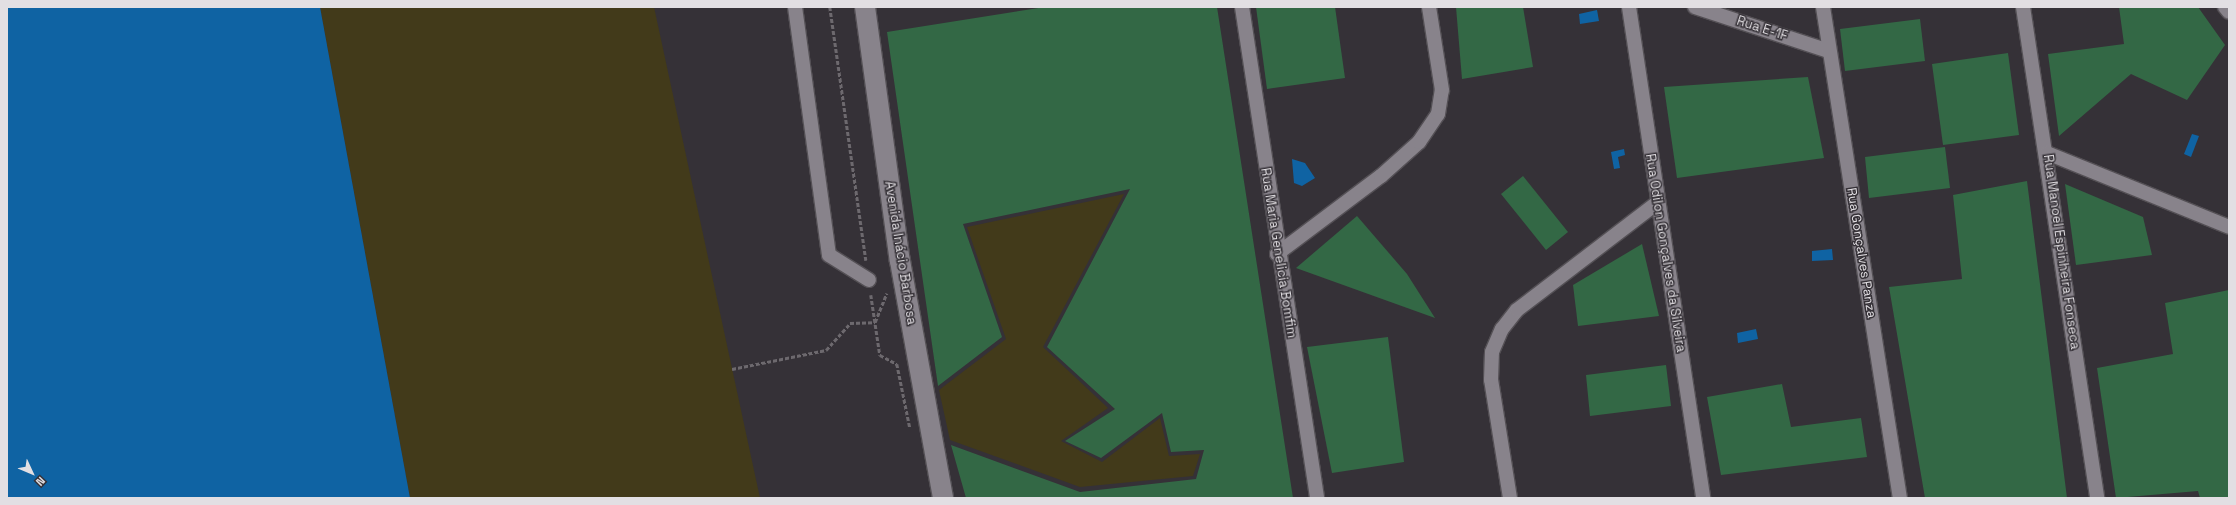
<!DOCTYPE html>
<meta charset="utf-8">
<style>
body{margin:0}
#map{position:relative;width:2236px;height:505px;overflow:hidden;background:#353137;font-family:"Space Grotesk",sans-serif}
div>[style]{position:absolute}
.green>*{inset:0;background:#336845}
.sand>*{inset:0;background:#423a1a}
.water>*{inset:0;background:#0f63a3}
.path>*{height:2.5px;margin-top:-1.25px;transform-origin:0;background:repeating-linear-gradient(90deg,#6d696e 0 4px,transparent 0 6px)}
.roads{filter:drop-shadow(1px 0 #545055) drop-shadow(-1px 0 #545055) drop-shadow(0 1px #545055) drop-shadow(0 -1px #545055)}
.street>*{height:14px;margin:-7px;padding:0 7px;transform-origin:7px;border-radius:7px;background:#88838b}
.secondary>*{height:20px;margin:-10px;padding:0 10px;transform-origin:10px;border-radius:10px;background:#88838b}
span{translate:-50% -50%;white-space:nowrap;text-align:center;line-height:1.15;-webkit-text-stroke:3px #353137;paint-order:stroke}
.street-label{font-size:13px;color:#e2dfe3}
.frame{position:absolute;inset:0;border:8px solid #e2dfe3;pointer-events:none}
.north{position:absolute;left:12px;top:453px;width:40px;height:40px;-webkit-text-stroke:3px #353137;paint-order:stroke;rotate:134deg;font-size:11px;font-weight:700;line-height:16px;text-align:center;color:#e2dfe3}
.north::after{content:'';display:block;margin:auto;width:14px;height:18px;background:#e2dfe3;clip-path:polygon(50% 0,100% 100%,50% 72%,0 100%)}
</style>
<div id="map">
<div class="green">
<i style="clip-path:polygon(1045px 7px,1217px 7px,1293px 498px,966px 498px,951px 445px,1080px 492px,1196px 479px,1204px 450px,1171px 452px,1162px 413px,1101px 458px,1065px 441px,1115px 409px,1047px 347px,1130px 189px,963px 224px,1002px 337px,938px 386px,887px 32px)"></i>
<i style="clip-path:polygon(1256px 7px,1335px 7px,1345px 78px,1267px 89px)"></i>
<i style="clip-path:polygon(1456px 7px,1523px 7px,1533px 67px,1462px 79px)"></i>
<i style="clip-path:polygon(2119px 7px,2198px 7px,2225px 45px,2187px 100px,2131px 74px,2059px 136px,2048px 54px,2124px 44px)"></i>
<i style="clip-path:polygon(1920px 19px,1925px 61px,1845px 71px,1840px 29px)"></i>
<i style="clip-path:polygon(2008px 53px,2019px 135px,1943px 145px,1932px 64px)"></i>
<i style="clip-path:polygon(1808px 77px,1824px 158px,1677px 178px,1664px 87px)"></i>
<i style="clip-path:polygon(1945px 147px,1950px 188px,1869px 198px,1865px 157px)"></i>
<i style="clip-path:polygon(1523px 176px,1568px 232px,1546px 250px,1501px 194px)"></i>
<i style="clip-path:polygon(2027px 181px,2067px 498px,1925px 498px,1889px 287px,1962px 279px,1953px 195px)"></i>
<i style="clip-path:polygon(2065px 184px,2143px 217px,2152px 255px,2076px 265px)"></i>
<i style="clip-path:polygon(1357px 216px,1407px 274px,1435px 318px,1296px 268px)"></i>
<i style="clip-path:polygon(1642px 244px,1659px 316px,1578px 326px,1573px 285px)"></i>
<i style="clip-path:polygon(2229px 290px,2229px 498px,2200px 498px,2198px 491px,2116px 498px,2097px 368px,2173px 354px,2165px 303px)"></i>
<i style="clip-path:polygon(1388px 337px,1404px 462px,1332px 473px,1307px 347px)"></i>
<i style="clip-path:polygon(1666px 365px,1671px 406px,1590px 416px,1586px 375px)"></i>
<i style="clip-path:polygon(1782px 384px,1791px 427px,1861px 418px,1867px 457px,1721px 475px,1707px 397px)"></i>
</div>
<div class="sand">
<i style="clip-path:polygon(320px 7px,654px 7px,760px 498px,410px 498px)"></i>
<i style="clip-path:polygon(1124px 194px,1043px 347px,1108px 408px,1061px 441px,1102px 462px,1160px 418px,1169px 456px,1200px 454px,1193px 476px,1080px 487px,950px 440px,939px 390px,1006px 339px,967px 227px)"></i>
</div>
<div class="water">
<i style="clip-path:polygon(7px 7px,320px 7px,410px 498px,7px 498px)"></i>
<i style="clip-path:polygon(1597px 10px,1599px 21px,1580px 24px,1579px 14px)"></i>
<i style="clip-path:polygon(2192px 134px,2199px 136px,2191px 157px,2184px 154px)"></i>
<i style="clip-path:polygon(1624px 149px,1625px 155px,1618px 157px,1620px 168px,1614px 169px,1611px 152px)"></i>
<i style="clip-path:polygon(1292px 159px,1305px 163px,1315px 178px,1302px 186px,1294px 183px)"></i>
<i style="clip-path:polygon(1832px 249px,1833px 260px,1812px 261px,1812px 251px)"></i>
<i style="clip-path:polygon(1756px 329px,1758px 339px,1738px 343px,1737px 333px)"></i>
</div>
<div class="path">
<i style="left:830px;top:7px;width:256px;rotate:81.9deg"></i>
<i style="left:871px;top:295px;width:61px;rotate:81.5deg"></i>
<i style="left:880px;top:355px;width:19px;rotate:28deg"></i>
<i style="left:897px;top:364px;width:65px;rotate:78.5deg"></i>
<i style="left:732px;top:369px;width:96px;rotate:-11.4deg"></i>
<i style="left:826px;top:350px;width:36px;rotate:-48deg"></i>
<i style="left:850px;top:323px;width:25px;rotate:-2deg"></i>
<i style="left:875px;top:322px;width:31px;rotate:-68deg"></i>
</div>
<div class="roads">
<div class="street">
<i style="left:795px;top:7px;width:250px;rotate:82.2deg"></i>
<i style="left:829px;top:255px;width:47px;rotate:32deg"></i>
<i style="left:1242px;top:7px;width:497px;rotate:81.3deg"></i>
<i style="left:1629px;top:7px;width:497px;rotate:81.4deg"></i>
<i style="left:1695px;top:7px;width:141px;rotate:18.2deg"></i>
<i style="left:1823px;top:7px;width:497px;rotate:81.1deg"></i>
<i style="left:2023px;top:7px;width:497px;rotate:81.4deg"></i>
<i style="left:2225px;top:7px;width:6px;rotate:51deg"></i>
<i style="left:2047px;top:153px;width:196px;rotate:22.1deg"></i>
<i style="left:1277px;top:254px;width:130px;rotate:-36.9deg"></i>
<i style="left:1381px;top:176px;width:51px;rotate:-41.8deg"></i>
<i style="left:1419px;top:142px;width:34px;rotate:-56deg"></i>
<i style="left:1438px;top:114px;width:24px;rotate:-81deg"></i>
<i style="left:1442px;top:90px;width:84px;rotate:-98.9deg"></i>
<i style="left:1510px;top:498px;width:120px;rotate:-99.1deg"></i>
<i style="left:1491px;top:380px;width:28px;rotate:-88deg"></i>
<i style="left:1492px;top:352px;width:25px;rotate:-67deg"></i>
<i style="left:1502px;top:329px;width:24px;rotate:-52deg"></i>
<i style="left:1517px;top:310px;width:176px;rotate:-37.4deg"></i>
</div>
<div class="secondary">
<i style="left:865px;top:7px;width:256px;rotate:82.2deg"></i>
<i style="left:900px;top:261px;width:241px;rotate:79.7deg"></i>
</div>
</div>
<div class="street-label">
<span style="left:1762px;top:29px;rotate:18deg">Rua E-1F</span>
<span style="left:2061px;top:252px;rotate:82deg">Rua Manoel Espinheira Fonseca</span>
<span style="left:900px;top:253px;rotate:81deg">Avenida Inácio Barbosa</span>
<span style="left:1278px;top:253px;rotate:81deg">Rua Maria Genelicia Bomfim</span>
<span style="left:1665px;top:253px;rotate:81deg">Rua Odilon Gonçalves da Silveira</span>
<span style="left:1861px;top:253px;rotate:81deg">Rua Gonçalves Panza</span>
</div>
<div class="frame"></div>
<div class="north">N</div>
</div>
